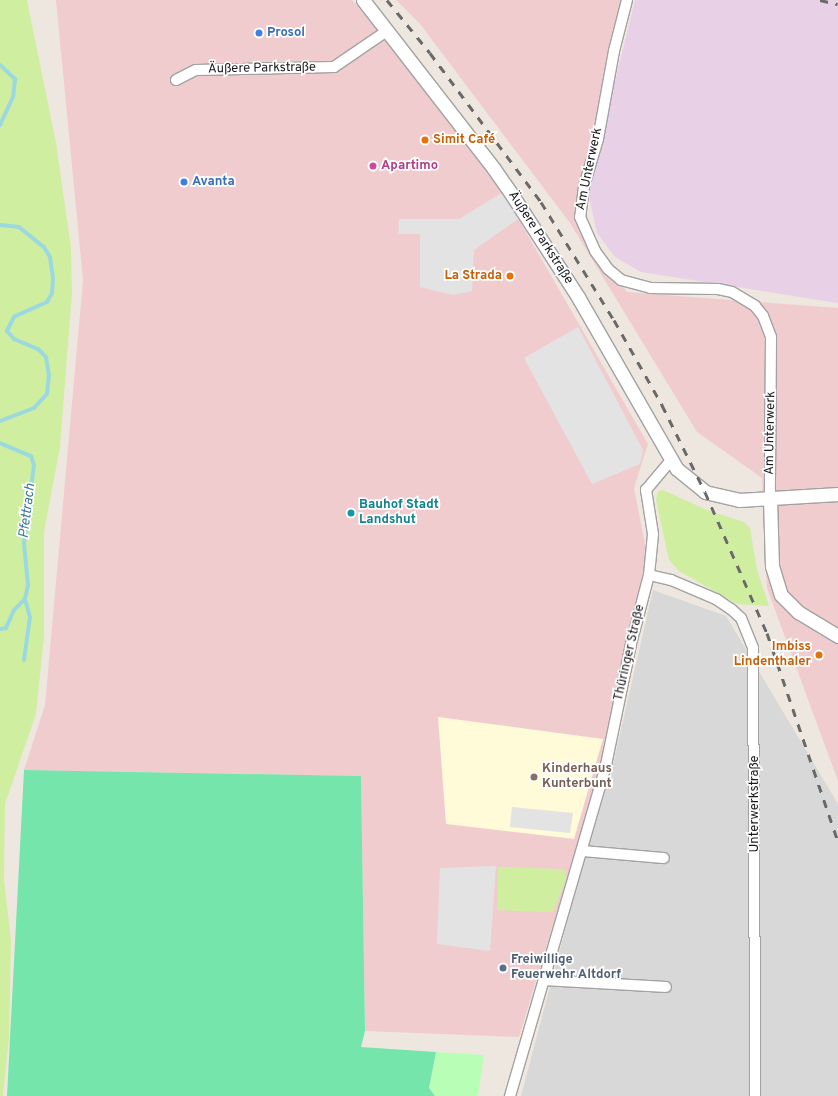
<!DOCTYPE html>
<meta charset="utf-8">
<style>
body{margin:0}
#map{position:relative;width:838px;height:1096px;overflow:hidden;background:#eee7df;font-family:Overpass,sans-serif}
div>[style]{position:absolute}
.residential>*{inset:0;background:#d9d8d8}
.commercial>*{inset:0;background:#f1cccf}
.industrial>*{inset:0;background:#e8d0e6}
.education>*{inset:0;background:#fffad7}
.grass>*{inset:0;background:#d0ee9f}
.park>*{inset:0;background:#b9feb6}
.pitch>*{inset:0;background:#75e5ac}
.parking>*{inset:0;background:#e3e3e3}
.stream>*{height:4px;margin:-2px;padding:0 2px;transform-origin:2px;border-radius:2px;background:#9bd9e0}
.roads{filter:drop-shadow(1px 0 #a2a2a2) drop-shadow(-1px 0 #a2a2a2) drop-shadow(0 1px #a2a2a2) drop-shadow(0 -1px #a2a2a2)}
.minor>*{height:10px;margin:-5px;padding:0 5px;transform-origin:5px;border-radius:5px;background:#fff}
.tertiary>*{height:13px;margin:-6.5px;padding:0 6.5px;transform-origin:6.5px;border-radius:6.5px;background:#fff}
.rail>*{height:3px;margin-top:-1.5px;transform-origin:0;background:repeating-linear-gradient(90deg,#696969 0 8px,transparent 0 16px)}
.dots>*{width:11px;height:11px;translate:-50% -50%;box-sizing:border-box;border:2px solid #fff;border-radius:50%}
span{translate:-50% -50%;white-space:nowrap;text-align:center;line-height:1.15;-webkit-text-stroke:3.5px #fff;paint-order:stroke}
.shop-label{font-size:13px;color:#366cbe;font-weight:700}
.left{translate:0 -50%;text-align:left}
.street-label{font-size:13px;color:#1b1b1b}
.food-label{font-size:13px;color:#c56008;font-weight:700}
.right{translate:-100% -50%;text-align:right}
.hotel-label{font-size:13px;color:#b23c85;font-weight:700}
.culture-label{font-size:13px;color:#0d838f;font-weight:700}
.education-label{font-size:13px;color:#785e54;font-weight:700}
.service-label{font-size:13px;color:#4e5e75;font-weight:700}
.water-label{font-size:14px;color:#3b7ba2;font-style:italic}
</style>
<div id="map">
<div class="residential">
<i style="clip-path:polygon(653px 590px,726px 616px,838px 804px,838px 1096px,521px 1096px,577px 885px,612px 769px)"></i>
</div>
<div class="commercial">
<i style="clip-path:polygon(56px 0,352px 0,374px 25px,500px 187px,648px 444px,634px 488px,647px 554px,602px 764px,519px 1037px,365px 1031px,361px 776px,24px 770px,45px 705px,83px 280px)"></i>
<i style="clip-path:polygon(396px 0,621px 0,575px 222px,627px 292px,838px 308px,838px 781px,767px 588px,762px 478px,697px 432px,570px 223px,420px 24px)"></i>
</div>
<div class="industrial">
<i style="clip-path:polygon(635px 0,838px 0,838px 303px,641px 272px,615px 257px,597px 233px,588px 192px)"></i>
</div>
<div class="education">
<i style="clip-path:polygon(438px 717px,603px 739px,574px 839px,446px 824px)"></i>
</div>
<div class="grass">
<i style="clip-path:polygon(0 0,27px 0,56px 143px,71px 248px,72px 293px,60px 447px,44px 532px,44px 636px,36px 714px,5px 804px,4px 880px,11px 940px,9px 1038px,3px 1096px,0 1096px)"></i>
<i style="clip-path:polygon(663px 490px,707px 510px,744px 522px,750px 528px,757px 570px,769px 606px,737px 604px,679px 571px,669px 560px,656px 500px,658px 491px)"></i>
<i style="clip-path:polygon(498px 867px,563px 869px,566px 872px,566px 879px,554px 910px,550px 912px,497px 910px)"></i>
</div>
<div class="park">
<i style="clip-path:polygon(436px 1052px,484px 1055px,478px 1096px,435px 1096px,429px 1089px)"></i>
</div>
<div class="pitch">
<i style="clip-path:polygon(24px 770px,361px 776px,365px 1031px,361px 1047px,436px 1052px,429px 1088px,435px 1096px,7px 1096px)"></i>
</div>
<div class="parking">
<i style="clip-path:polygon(508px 189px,524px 215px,474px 250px,472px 291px,453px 295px,420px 287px,420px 234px,398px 234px,399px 219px,459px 219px)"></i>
<i style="clip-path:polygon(578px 327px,643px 450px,640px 464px,592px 484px,524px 358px)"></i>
<i style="clip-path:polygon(512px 807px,573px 813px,570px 833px,510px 827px)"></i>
<i style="clip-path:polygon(496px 866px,490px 951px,437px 944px,440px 868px)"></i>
</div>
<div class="stream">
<i style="left:0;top:65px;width:21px;rotate:43deg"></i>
<i style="left:15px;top:79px;width:18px;rotate:96deg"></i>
<i style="left:13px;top:97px;width:31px;rotate:115deg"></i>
<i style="left:0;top:225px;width:19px;rotate:6deg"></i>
<i style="left:19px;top:227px;width:32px;rotate:39deg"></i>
<i style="left:44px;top:247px;width:12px;rotate:59deg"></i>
<i style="left:50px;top:257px;width:22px;rotate:82deg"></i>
<i style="left:53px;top:279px;width:14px;rotate:94deg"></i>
<i style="left:52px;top:293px;width:10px;rotate:119deg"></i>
<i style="left:47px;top:302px;width:36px;rotate:156deg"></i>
<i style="left:14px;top:317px;width:16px;rotate:117deg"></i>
<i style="left:7px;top:331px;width:11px;rotate:49deg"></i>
<i style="left:14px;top:339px;width:26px;rotate:23deg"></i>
<i style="left:38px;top:349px;width:11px;rotate:45deg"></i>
<i style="left:46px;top:357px;width:18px;rotate:81deg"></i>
<i style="left:49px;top:375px;width:19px;rotate:96deg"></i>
<i style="left:47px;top:394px;width:19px;rotate:133deg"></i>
<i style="left:34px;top:408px;width:36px;rotate:159deg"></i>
<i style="left:0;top:443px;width:34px;rotate:23deg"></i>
<i style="left:31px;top:456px;width:9px;rotate:72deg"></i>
<i style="left:34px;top:465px;width:79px;rotate:97.3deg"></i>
<i style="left:24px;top:543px;width:42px;rotate:84.6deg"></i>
<i style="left:28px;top:585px;width:14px;rotate:102deg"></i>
<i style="left:25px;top:599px;width:16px;rotate:135deg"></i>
<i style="left:14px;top:610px;width:20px;rotate:114deg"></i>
<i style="left:6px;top:628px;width:6px;rotate:171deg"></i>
<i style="left:24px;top:660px;width:43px;rotate:-82.1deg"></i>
<i style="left:30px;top:617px;width:19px;rotate:-106deg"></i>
</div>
<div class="roads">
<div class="minor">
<i style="left:627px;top:0;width:53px;rotate:104.3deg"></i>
<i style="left:614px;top:51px;width:89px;rotate:100.3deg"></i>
<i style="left:598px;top:139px;width:49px;rotate:106.6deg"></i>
<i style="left:584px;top:186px;width:31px;rotate:97deg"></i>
<i style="left:580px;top:217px;width:37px;rotate:66deg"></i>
<i style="left:595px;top:251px;width:22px;rotate:54deg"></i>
<i style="left:608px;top:269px;width:17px;rotate:40deg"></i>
<i style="left:621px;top:280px;width:30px;rotate:15deg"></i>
<i style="left:650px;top:288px;width:68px;rotate:0.8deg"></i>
<i style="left:718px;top:289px;width:14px;rotate:12deg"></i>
<i style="left:732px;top:292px;width:27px;rotate:31deg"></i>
<i style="left:755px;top:306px;width:13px;rotate:51deg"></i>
<i style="left:763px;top:316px;width:22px;rotate:69deg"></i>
<i style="left:771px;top:337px;width:162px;rotate:90.4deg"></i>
<i style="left:176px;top:80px;width:22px;rotate:-27deg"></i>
<i style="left:196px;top:70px;width:138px;rotate:-1.2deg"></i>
<i style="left:334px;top:67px;width:65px;rotate:-34.4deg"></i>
<i style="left:649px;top:575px;width:23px;rotate:13deg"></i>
<i style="left:671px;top:580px;width:49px;rotate:22.9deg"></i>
<i style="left:716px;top:599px;width:18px;rotate:34deg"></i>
<i style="left:731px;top:609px;width:13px;rotate:42deg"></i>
<i style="left:741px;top:618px;width:32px;rotate:68deg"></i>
<i style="left:753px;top:648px;width:448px;rotate:89.7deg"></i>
<i style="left:582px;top:851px;width:82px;rotate:4.9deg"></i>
<i style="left:544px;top:980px;width:122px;rotate:3.3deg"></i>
<i style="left:510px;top:1096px;width:345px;rotate:-73.8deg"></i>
<i style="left:606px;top:765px;width:124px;rotate:-78.3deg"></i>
<i style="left:631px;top:644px;width:71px;rotate:-75.4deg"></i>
<i style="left:649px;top:575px;width:41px;rotate:-84.4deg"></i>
<i style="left:653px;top:534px;width:45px;rotate:-99deg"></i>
<i style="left:646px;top:490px;width:38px;rotate:-50deg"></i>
</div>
<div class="tertiary">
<i style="left:363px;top:0;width:214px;rotate:52.2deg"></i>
<i style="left:494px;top:169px;width:35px;rotate:55deg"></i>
<i style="left:514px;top:198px;width:118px;rotate:57.1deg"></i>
<i style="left:578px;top:297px;width:198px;rotate:60.1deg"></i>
<i style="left:677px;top:469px;width:36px;rotate:39deg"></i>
<i style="left:705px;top:492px;width:35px;rotate:13deg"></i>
<i style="left:739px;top:500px;width:99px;rotate:-3.5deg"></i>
<i style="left:770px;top:499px;width:67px;rotate:88.3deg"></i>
<i style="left:772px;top:566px;width:30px;rotate:73deg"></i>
<i style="left:781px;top:595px;width:24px;rotate:45deg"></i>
<i style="left:798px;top:612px;width:47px;rotate:31deg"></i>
</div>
</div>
<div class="rail">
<i style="left:387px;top:0;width:68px;rotate:50.9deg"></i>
<i style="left:430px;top:53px;width:186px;rotate:53.3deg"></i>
<i style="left:541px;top:202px;width:139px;rotate:58.3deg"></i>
<i style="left:614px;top:320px;width:98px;rotate:60.5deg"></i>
<i style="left:662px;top:405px;width:97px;rotate:63.7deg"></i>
<i style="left:705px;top:492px;width:154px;rotate:66.3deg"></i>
<i style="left:767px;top:633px;width:221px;rotate:71.2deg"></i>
<i style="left:820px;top:0;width:18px;rotate:13deg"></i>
</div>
<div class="dots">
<i style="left:259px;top:33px;background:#3f7fe0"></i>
<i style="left:425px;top:140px;background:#e8710a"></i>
<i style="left:373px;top:166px;background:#d1479c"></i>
<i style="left:184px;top:182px;background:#3f7fe0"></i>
<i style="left:510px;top:276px;background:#e8710a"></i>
<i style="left:351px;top:513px;background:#0f9aa8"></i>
<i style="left:819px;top:655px;background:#e8710a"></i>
<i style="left:534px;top:777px;background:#8d6e63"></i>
<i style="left:503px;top:968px;background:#5c6f8a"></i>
</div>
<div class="shop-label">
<span class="left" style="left:267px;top:33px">Prosol</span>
<span class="left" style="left:192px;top:182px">Avanta</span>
</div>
<div class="street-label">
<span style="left:262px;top:69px;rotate:-1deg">Äußere Parkstraße</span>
<span style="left:590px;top:169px;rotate:-78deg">Am Unterwerk</span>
<span style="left:540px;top:238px;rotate:57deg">Äußere Parkstraße</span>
<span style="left:771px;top:433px;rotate:-89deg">Am Unterwerk</span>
<span style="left:630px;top:653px;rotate:-77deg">Thüringer Straße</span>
<span style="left:755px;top:804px;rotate:-90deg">Unterwerkstraße</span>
</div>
<div class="food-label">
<span class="left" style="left:433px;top:140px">Simit Café</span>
<span class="right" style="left:502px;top:276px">La Strada</span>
<span class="right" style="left:811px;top:655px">Imbiss<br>Lindenthaler</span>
</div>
<div class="hotel-label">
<span class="left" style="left:381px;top:166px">Apartimo</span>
</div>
<div class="culture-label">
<span class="left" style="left:359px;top:513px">Bauhof Stadt<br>Landshut</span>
</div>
<div class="education-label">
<span class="left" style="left:542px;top:777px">Kinderhaus<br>Kunterbunt</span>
</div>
<div class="service-label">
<span class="left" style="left:511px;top:968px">Freiwillige<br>Feuerwehr Altdorf</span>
</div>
<div class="water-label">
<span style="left:28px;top:511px;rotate:-83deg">Pfettrach</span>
</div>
</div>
